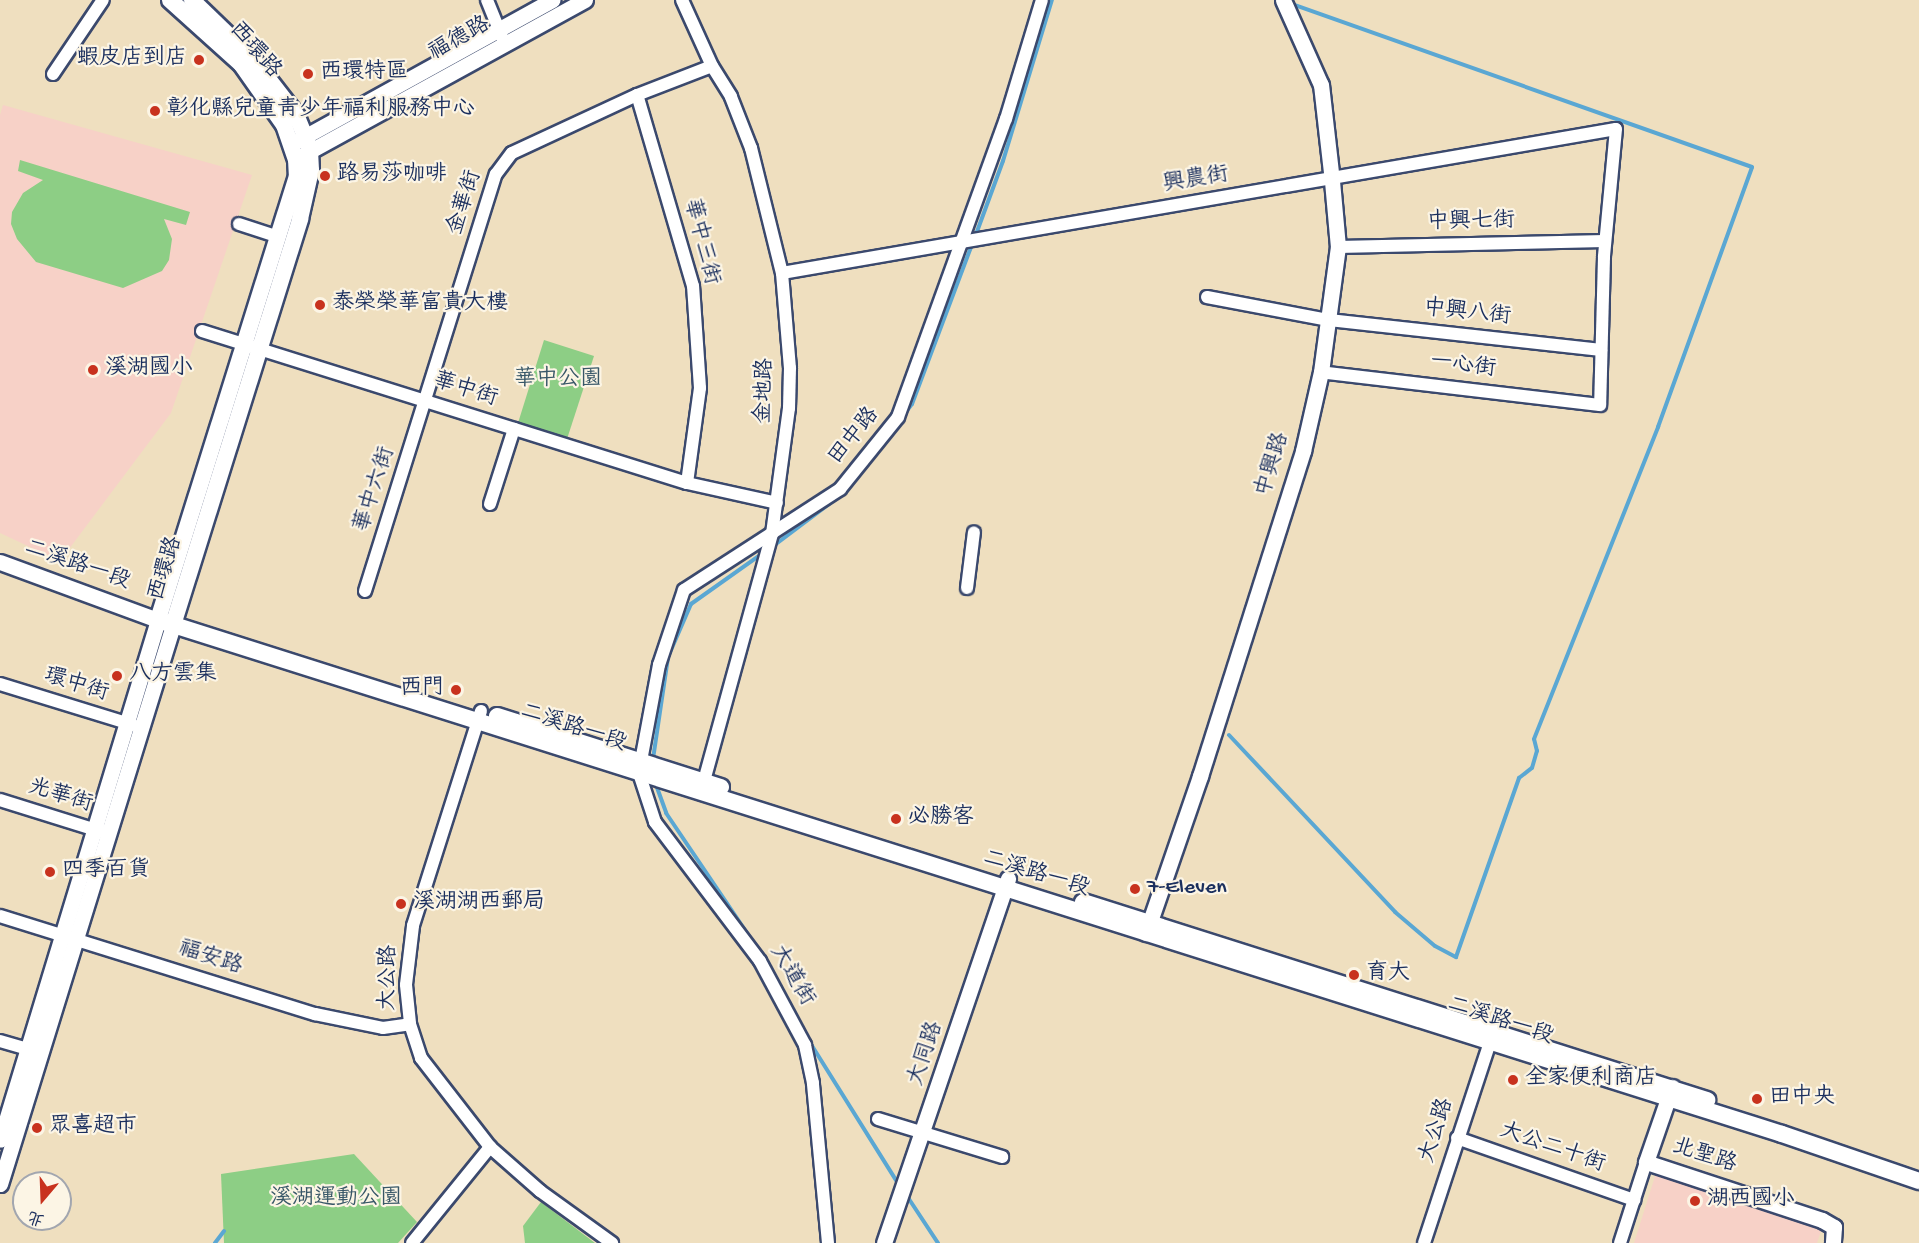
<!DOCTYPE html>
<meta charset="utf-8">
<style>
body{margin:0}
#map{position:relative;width:1919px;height:1243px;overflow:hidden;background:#efdfbf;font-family:"Gochi Hand","LXGW WenKai TC",sans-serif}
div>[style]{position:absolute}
.built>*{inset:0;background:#f7d1c7}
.green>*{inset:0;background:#8dce85}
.stream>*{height:4px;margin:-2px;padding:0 2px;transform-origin:2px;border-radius:2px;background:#5aa7d3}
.roads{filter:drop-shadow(2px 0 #3b496d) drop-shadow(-2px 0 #3b496d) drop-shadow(0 2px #3b496d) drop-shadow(0 -2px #3b496d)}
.minor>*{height:12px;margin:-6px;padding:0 6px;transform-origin:6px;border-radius:6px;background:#fff}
.tertiary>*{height:15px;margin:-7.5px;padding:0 7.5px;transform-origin:7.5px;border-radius:7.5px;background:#fff}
.secondary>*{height:16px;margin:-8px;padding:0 8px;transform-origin:8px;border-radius:8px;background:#fff}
.dots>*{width:16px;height:16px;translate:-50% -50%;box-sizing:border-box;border:3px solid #fcf5e5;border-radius:50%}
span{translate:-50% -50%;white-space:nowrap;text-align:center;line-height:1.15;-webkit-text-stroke:4.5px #fcf5e5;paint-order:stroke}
.street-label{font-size:22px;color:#1b2f5e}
.poi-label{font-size:22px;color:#1b2f5e}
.right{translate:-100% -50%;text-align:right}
.left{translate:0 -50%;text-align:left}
.park-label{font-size:22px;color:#385768}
.north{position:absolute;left:12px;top:1171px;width:60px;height:60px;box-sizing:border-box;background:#fcf5e5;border:2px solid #a2a6af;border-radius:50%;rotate:199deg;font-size:16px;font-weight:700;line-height:24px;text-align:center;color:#1b2f5e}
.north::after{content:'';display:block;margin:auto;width:21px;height:27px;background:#c8321e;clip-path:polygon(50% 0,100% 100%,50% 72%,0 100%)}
</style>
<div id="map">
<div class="built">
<i style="clip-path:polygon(3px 105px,252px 175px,171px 413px,60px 561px,0 533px,0 115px)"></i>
<i style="clip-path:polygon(1657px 1170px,1757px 1207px,1823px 1225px,1817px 1243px,1634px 1243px)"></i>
</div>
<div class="green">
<i style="clip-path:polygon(20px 160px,190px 212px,186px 225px,164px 219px,172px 239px,169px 260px,162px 271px,123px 288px,36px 262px,17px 239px,11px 224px,12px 212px,23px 193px,43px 180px,18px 171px)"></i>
<i style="clip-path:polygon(544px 340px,594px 356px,567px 439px,518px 423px)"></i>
<i style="clip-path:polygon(354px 1154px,417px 1222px,398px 1243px,224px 1243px,221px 1174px)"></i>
<i style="clip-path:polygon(541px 1202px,595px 1243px,525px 1243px,523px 1226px)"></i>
</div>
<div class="stream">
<i style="left:975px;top:237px;width:81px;rotate:-69.8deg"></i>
<i style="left:1003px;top:161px;width:168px;rotate:-73.1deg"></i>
<i style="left:863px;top:470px;width:82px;rotate:-53.4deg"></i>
<i style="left:912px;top:404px;width:171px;rotate:-69.4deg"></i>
<i style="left:772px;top:547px;width:91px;rotate:-37deg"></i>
<i style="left:1229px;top:735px;width:243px;rotate:46.8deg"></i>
<i style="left:1395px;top:912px;width:52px;rotate:40.4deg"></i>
<i style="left:1435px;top:946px;width:24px;rotate:28deg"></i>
<i style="left:1456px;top:957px;width:190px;rotate:-70.6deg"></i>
<i style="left:1519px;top:778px;width:16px;rotate:-38deg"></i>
<i style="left:1532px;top:768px;width:18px;rotate:-74deg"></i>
<i style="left:1537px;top:751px;width:12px;rotate:-104deg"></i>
<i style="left:1534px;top:739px;width:336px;rotate:-68.3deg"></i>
<i style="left:1658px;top:427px;width:276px;rotate:-70.1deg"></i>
<i style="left:1752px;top:167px;width:490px;rotate:-160.5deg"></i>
<i style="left:653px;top:759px;width:103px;rotate:-81.6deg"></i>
<i style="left:668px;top:657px;width:58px;rotate:-66.5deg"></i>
<i style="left:691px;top:604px;width:88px;rotate:-35.3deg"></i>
<i style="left:655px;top:782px;width:33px;rotate:70deg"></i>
<i style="left:666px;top:813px;width:163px;rotate:56deg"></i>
<i style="left:809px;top:1041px;width:170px;rotate:58deg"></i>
<i style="left:905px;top:1193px;width:60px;rotate:56.6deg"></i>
<i style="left:215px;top:1243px;width:15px;rotate:-53deg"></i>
</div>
<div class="roads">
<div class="minor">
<i style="left:487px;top:0;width:45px;rotate:68deg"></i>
<i style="left:682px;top:0;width:72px;rotate:65.6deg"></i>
<i style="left:712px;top:66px;width:36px;rotate:58deg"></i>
<i style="left:731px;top:97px;width:55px;rotate:68.6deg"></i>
<i style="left:751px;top:148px;width:129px;rotate:76.1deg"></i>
<i style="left:782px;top:273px;width:95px;rotate:85.2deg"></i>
<i style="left:790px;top:368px;width:40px;rotate:91.4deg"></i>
<i style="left:789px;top:408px;width:127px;rotate:97.7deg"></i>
<i style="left:772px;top:534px;width:264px;rotate:105.4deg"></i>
<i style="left:53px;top:74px;width:89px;rotate:-56deg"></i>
<i style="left:239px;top:224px;width:42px;rotate:18deg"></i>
<i style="left:1338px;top:247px;width:267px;rotate:-1.3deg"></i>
<i style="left:782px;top:273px;width:846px;rotate:-9.8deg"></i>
<i style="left:1616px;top:129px;width:129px;rotate:95.4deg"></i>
<i style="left:1604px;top:257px;width:148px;rotate:91.5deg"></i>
<i style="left:1600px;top:405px;width:281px;rotate:-173.3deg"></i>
<i style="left:1207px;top:297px;width:124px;rotate:10.7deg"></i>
<i style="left:1329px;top:320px;width:274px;rotate:6.3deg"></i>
<i style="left:202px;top:331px;width:508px;rotate:17.4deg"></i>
<i style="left:687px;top:483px;width:92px;rotate:12.5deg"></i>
<i style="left:687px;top:483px;width:96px;rotate:-82.2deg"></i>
<i style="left:700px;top:388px;width:102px;rotate:-93.9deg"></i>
<i style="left:693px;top:286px;width:199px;rotate:-106.3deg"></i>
<i style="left:637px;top:95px;width:80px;rotate:-21.1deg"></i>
<i style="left:490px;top:504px;width:79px;rotate:-72.3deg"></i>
<i style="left:967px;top:588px;width:56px;rotate:-82.9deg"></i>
<i style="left:365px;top:591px;width:437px;rotate:-72.6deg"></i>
<i style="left:496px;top:174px;width:26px;rotate:-53deg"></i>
<i style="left:512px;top:153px;width:138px;rotate:-24.9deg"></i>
<i style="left:0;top:684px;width:139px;rotate:17.1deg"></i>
<i style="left:481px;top:711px;width:225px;rotate:107.6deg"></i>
<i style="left:413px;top:926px;width:59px;rotate:96.8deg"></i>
<i style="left:406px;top:985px;width:39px;rotate:84deg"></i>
<i style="left:410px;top:1024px;width:36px;rotate:72deg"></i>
<i style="left:421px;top:1058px;width:113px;rotate:52.2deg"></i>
<i style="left:490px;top:1147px;width:67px;rotate:41.3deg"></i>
<i style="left:540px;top:1191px;width:89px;rotate:35.8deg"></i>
<i style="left:0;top:800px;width:108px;rotate:17.3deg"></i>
<i style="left:0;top:916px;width:330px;rotate:17.3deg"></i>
<i style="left:315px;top:1014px;width:69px;rotate:11.6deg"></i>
<i style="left:383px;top:1028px;width:27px;rotate:-8deg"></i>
<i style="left:0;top:1041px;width:36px;rotate:16deg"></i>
<i style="left:878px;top:1119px;width:130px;rotate:17deg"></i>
<i style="left:1457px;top:1138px;width:188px;rotate:19.3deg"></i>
<i style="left:412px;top:1243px;width:124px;rotate:-50.9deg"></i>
<i style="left:828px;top:1243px;width:161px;rotate:-95.4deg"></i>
<i style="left:813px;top:1083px;width:39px;rotate:-102deg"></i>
<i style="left:805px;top:1045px;width:95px;rotate:-118.2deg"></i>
<i style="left:760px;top:961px;width:174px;rotate:-127.1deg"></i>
<i style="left:655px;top:822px;width:52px;rotate:-108.1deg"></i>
<i style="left:639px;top:773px;width:12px;rotate:-81deg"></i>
<i style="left:641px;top:761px;width:98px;rotate:-79.4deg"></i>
<i style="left:659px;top:665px;width:79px;rotate:-71.6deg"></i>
<i style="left:684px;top:590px;width:186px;rotate:-32.9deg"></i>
<i style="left:840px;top:489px;width:92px;rotate:-51.1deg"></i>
<i style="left:898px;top:417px;width:317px;rotate:-70.1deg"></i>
<i style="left:1006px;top:119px;width:124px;rotate:-73.2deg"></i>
<i style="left:1424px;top:1243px;width:218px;rotate:-71.8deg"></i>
<i style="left:1620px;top:1243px;width:85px;rotate:-72.2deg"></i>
</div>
<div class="tertiary">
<i style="left:295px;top:142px;width:294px;rotate:-28.9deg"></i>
<i style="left:301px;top:156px;width:324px;rotate:-28.8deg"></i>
<i style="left:0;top:562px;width:168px;rotate:20.2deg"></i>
<i style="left:158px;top:620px;width:543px;rotate:106.9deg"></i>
<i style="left:1146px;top:933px;width:166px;rotate:-71deg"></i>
<i style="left:1200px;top:776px;width:341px;rotate:-72.4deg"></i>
<i style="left:1303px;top:451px;width:81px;rotate:-77.2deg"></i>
<i style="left:1321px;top:372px;width:126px;rotate:-82.3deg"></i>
<i style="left:1338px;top:247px;width:66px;rotate:-95.2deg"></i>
<i style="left:1332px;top:181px;width:97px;rotate:-96.5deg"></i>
<i style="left:1321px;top:85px;width:93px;rotate:-114.1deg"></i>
<i style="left:1672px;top:1087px;width:79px;rotate:109.1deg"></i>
<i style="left:1646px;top:1162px;width:185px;rotate:18.2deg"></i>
<i style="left:1822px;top:1220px;width:14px;rotate:30deg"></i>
<i style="left:1834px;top:1227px;width:16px;rotate:94deg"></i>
<i style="left:0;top:1184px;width:585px;rotate:-72.8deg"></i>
<i style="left:884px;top:1243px;width:385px;rotate:-71.2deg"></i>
</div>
<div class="secondary">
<i style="left:170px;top:0;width:96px;rotate:42deg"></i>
<i style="left:241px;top:64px;width:75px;rotate:54.8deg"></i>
<i style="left:284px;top:125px;width:36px;rotate:71deg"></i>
<i style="left:296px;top:159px;width:17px;rotate:87deg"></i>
<i style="left:297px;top:176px;width:465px;rotate:107.4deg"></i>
<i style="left:158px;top:620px;width:1703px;rotate:17.56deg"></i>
<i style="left:1782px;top:1134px;width:145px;rotate:18.9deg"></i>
<i style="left:173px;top:625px;width:425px;rotate:-72.6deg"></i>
<i style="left:300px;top:219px;width:50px;rotate:-77.3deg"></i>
<i style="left:311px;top:170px;width:21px;rotate:-93deg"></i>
<i style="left:310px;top:149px;width:35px;rotate:-112deg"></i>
<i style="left:297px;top:116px;width:72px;rotate:-127.7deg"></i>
<i style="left:253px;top:59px;width:85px;rotate:-136deg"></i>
<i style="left:497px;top:716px;width:235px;rotate:17.6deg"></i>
<i style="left:1083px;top:902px;width:655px;rotate:17.6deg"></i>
</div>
</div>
<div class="dots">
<i style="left:199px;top:60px;background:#c8321e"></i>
<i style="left:308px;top:74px;background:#c8321e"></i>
<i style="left:155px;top:111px;background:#c8321e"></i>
<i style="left:325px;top:176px;background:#c8321e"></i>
<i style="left:320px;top:305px;background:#c8321e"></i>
<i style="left:93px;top:370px;background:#c8321e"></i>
<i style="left:117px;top:676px;background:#c8321e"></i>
<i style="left:456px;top:690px;background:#c8321e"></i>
<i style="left:896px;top:819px;background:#c8321e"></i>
<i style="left:50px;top:872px;background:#c8321e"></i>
<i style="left:1135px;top:889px;background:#c8321e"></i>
<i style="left:401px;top:904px;background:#c8321e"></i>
<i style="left:1354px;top:975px;background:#c8321e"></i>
<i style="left:1513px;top:1080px;background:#c8321e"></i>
<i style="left:1757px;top:1099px;background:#c8321e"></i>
<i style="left:37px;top:1128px;background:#c8321e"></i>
<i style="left:1695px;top:1201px;background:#c8321e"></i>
</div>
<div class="street-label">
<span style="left:460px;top:40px;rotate:-29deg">福德路</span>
<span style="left:254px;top:51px;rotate:49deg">西環路</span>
<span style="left:1196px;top:181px;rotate:-9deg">興農街</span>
<span style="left:466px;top:203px;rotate:-72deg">金華街</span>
<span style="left:1471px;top:223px;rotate:-1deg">中興七街</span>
<span style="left:700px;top:242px;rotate:76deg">華中三街</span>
<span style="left:1467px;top:314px;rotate:6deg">中興八街</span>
<span style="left:1463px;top:367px;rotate:7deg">一心街</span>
<span style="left:465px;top:391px;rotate:18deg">華中街</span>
<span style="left:766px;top:391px;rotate:-88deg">金地路</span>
<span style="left:855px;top:437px;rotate:-51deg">田中路</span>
<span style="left:1274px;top:465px;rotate:-73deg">中興路</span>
<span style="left:376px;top:490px;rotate:-72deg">華中六街</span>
<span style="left:77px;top:566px;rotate:19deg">二溪路一段</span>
<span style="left:167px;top:569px;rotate:-73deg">西環路</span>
<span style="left:76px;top:686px;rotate:17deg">環中街</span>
<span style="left:573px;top:729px;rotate:18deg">二溪路一段</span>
<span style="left:60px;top:797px;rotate:17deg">光華街</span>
<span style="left:1036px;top:875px;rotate:17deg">二溪路一段</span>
<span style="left:210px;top:959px;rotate:18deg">福安路</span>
<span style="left:791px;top:976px;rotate:60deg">大道街</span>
<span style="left:390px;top:978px;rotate:-89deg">大公路</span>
<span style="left:1500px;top:1022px;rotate:18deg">二溪路一段</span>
<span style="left:927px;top:1054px;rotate:-71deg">大同路</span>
<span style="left:1438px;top:1131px;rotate:-72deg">大公路</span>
<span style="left:1552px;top:1149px;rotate:19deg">大公二十街</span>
<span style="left:1704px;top:1157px;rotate:18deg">北聖路</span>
</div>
<div class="poi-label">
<span class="right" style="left:187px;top:60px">蝦皮店到店</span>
<span class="left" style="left:320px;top:74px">西環特區</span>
<span class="left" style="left:167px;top:111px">彰化縣兒童青少年福利服務中心</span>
<span class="left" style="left:337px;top:176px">路易莎咖啡</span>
<span class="left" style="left:332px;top:305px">泰榮榮華富貴大樓</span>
<span class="left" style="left:105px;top:370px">溪湖國小</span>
<span class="left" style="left:129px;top:676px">八方雲集</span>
<span class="right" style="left:444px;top:690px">西門</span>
<span class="left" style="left:908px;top:819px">必勝客</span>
<span class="left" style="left:62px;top:872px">四季百貨</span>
<span class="left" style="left:1147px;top:889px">7-Eleven</span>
<span class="left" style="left:413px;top:904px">溪湖湖西郵局</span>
<span class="left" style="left:1366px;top:975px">育大</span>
<span class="left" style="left:1525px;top:1080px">全家便利商店</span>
<span class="left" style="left:1769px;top:1099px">田中央</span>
<span class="left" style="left:49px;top:1128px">眾喜超市</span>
<span class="left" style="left:1707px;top:1201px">湖西國小</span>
</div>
<div class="park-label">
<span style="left:558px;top:381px">華中公園</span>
<span style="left:336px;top:1200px">溪湖運動公園</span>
</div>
<div class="north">北</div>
</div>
